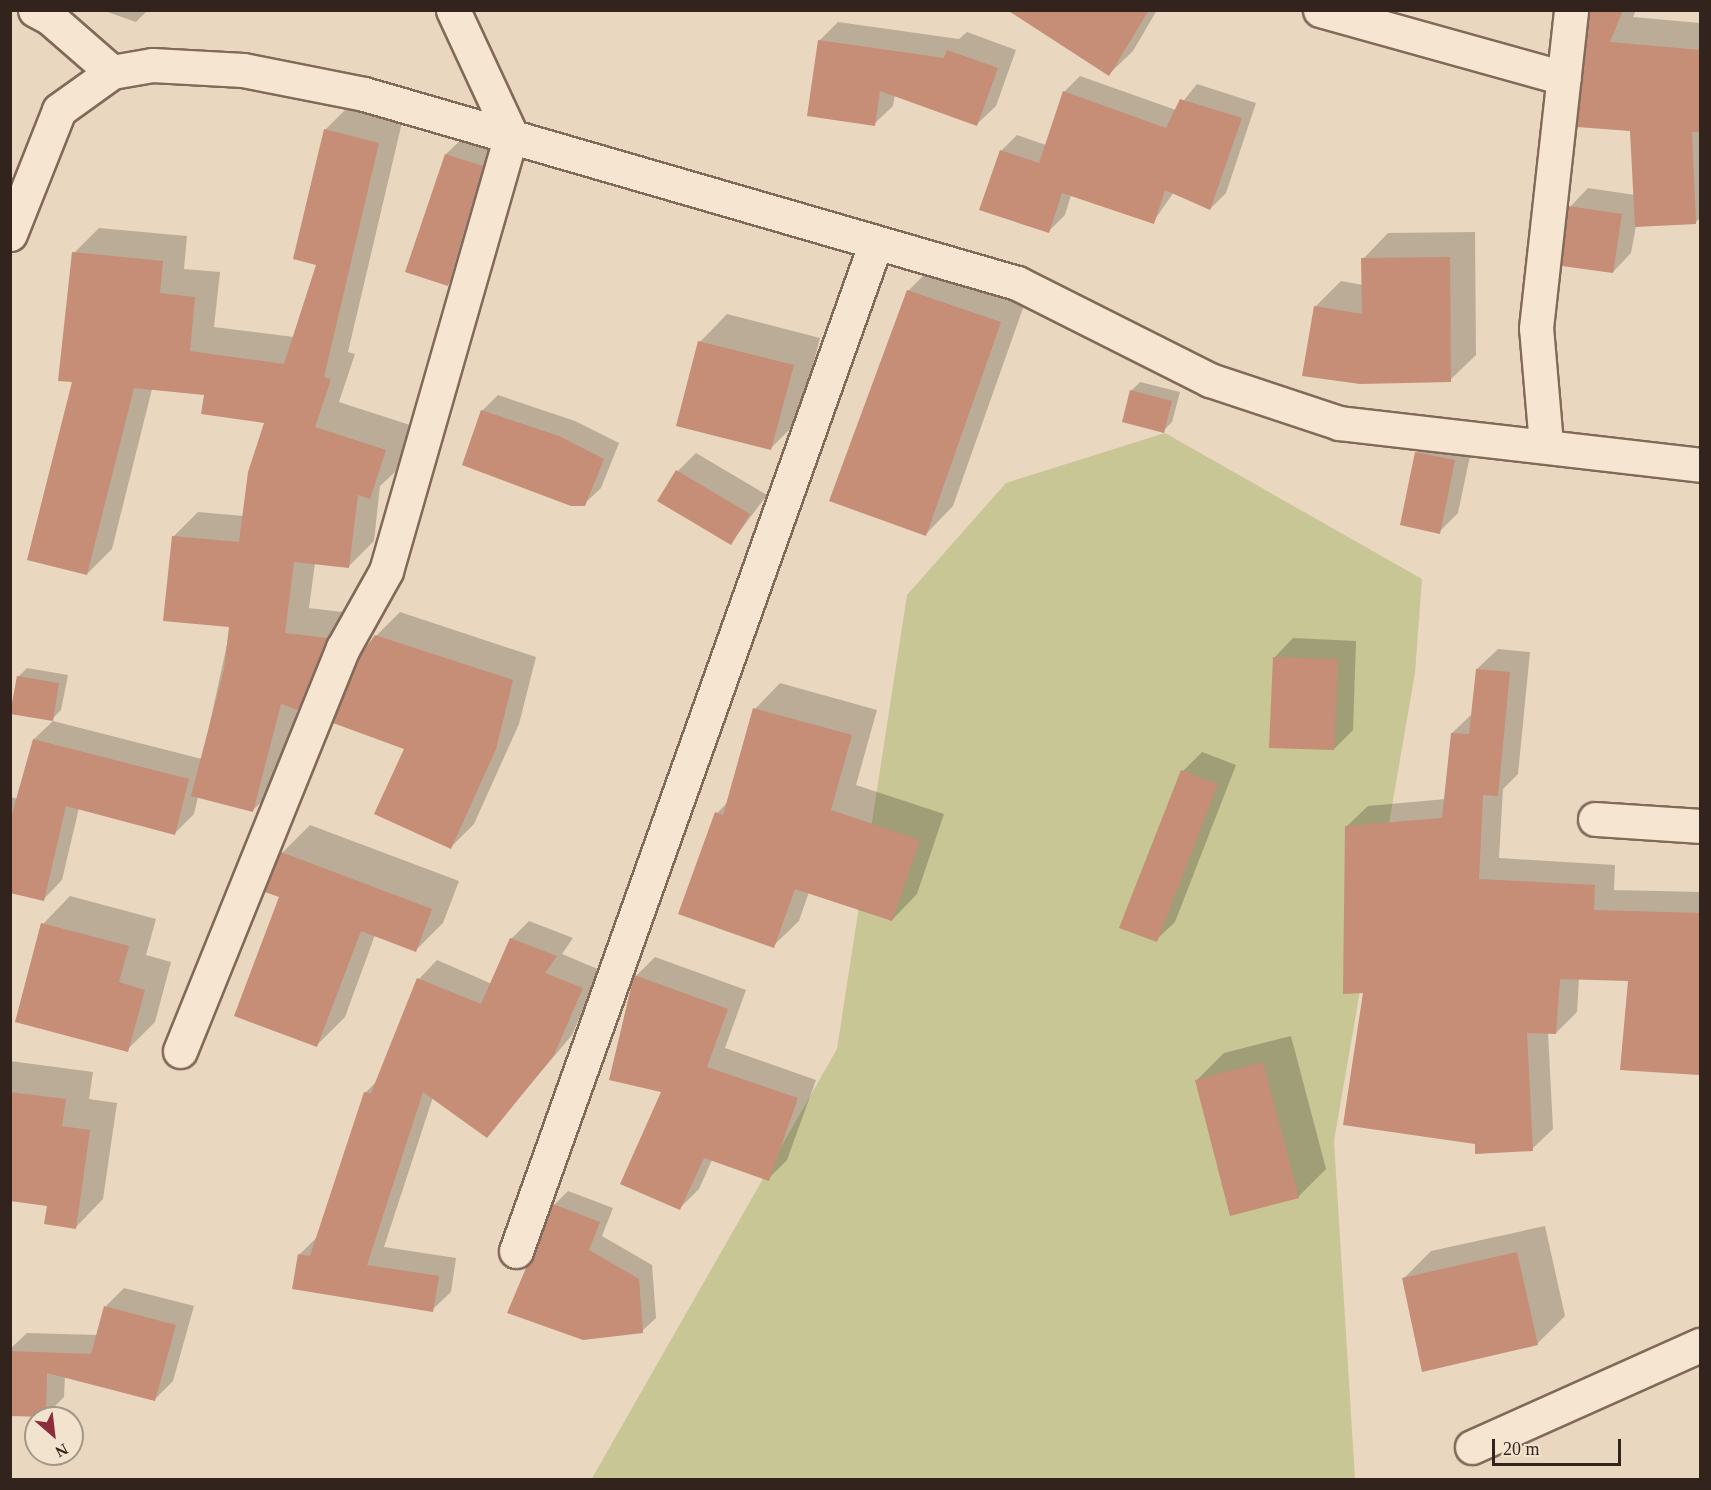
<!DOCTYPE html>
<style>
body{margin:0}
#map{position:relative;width:1711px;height:1490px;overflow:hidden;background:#ead7bf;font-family:"Times New Roman",serif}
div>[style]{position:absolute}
.green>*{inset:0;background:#c7c694}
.shadow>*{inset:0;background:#0003}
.building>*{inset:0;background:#c68d77}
.roads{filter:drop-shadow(2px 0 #826959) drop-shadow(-2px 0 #826959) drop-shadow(0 2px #826959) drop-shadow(0 -2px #826959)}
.street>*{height:33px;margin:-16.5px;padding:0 16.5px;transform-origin:16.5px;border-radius:16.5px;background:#f6e6d1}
span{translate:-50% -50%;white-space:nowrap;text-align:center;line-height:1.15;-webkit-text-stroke:4.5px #f2e3ce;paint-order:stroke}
.frame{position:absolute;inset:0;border:12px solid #32241c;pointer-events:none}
.north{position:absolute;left:24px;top:1406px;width:60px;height:60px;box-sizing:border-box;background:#f2e3ce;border:2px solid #a59787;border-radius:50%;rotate:152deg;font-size:16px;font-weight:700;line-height:24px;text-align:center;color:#32241c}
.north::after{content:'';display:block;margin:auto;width:21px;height:27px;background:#8d2d3b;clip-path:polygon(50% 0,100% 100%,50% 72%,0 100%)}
.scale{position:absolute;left:1492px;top:1439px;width:129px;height:27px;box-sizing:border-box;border:3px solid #32241c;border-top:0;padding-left:8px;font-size:18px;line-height:21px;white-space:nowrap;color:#32241c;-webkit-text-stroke:4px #f2e3ce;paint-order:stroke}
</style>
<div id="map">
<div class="green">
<i style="clip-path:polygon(1165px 433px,1422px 579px,1415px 673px,1334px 1141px,1355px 1479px,591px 1480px,837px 1049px,907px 595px,1006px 483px)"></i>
</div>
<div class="shadow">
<i style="clip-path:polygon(102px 10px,148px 10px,136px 22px)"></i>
<i style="clip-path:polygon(1009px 10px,1157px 10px,1133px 51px,1109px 74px)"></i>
<i style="clip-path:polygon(1591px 10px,1636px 10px,1633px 17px,1700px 23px,1700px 218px,1695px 223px,1636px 226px,1631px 253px,1613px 272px,1570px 207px,1588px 188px,1635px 195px,1631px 130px)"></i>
<i style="clip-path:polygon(838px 22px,959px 39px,967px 32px,1016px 50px,996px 106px,977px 124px,895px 94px,893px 106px,874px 124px,819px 41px)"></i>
<i style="clip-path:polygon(1080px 76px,1176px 110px,1197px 84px,1256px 103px,1226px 193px,1210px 209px,1174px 192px,1153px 222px,1071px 195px,1065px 215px,1049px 231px,1001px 151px,1017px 135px,1046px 145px,1064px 92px)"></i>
<i style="clip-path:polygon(350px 105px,403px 118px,348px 352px,355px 354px,339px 402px,410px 425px,395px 472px,380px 486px,374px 541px,349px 566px,315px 563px,309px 608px,351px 613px,322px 683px,298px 708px,278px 786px,253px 810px,198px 797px,194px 814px,175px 833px,79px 808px,62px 880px,44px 899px,10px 891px,10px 797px,18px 799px,34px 739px,53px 721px,202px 759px,231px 626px,173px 537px,198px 512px,244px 516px,266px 422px,206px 394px,152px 389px,112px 549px,87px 574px,74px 381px,74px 253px,99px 228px,187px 236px,184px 269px,220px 272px,214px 327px,294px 337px,318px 264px,325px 130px)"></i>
<i style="clip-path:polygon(465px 136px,501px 147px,467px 265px,448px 284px,407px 271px,446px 154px)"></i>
<i style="clip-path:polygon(1475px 232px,1476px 355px,1450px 380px,1315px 307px,1341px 281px,1363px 285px,1363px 259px,1388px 233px)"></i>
<i style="clip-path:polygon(936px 263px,1028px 294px,953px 506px,926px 534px,908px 291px)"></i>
<i style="clip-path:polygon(727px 314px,820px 338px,799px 420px,771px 448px,700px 342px)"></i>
<i style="clip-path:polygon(1140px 382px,1180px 392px,1172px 422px,1163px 431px,1131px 391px)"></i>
<i style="clip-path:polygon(498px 395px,575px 421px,619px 443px,601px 488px,584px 504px,482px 411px)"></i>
<i style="clip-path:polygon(1435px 434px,1473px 442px,1458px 513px,1439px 532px,1416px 453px)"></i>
<i style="clip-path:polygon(696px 453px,767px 495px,731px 543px,678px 471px)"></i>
<i style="clip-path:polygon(400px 612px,536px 657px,519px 724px,474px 824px,451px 847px,376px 636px)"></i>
<i style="clip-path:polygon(1293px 638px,1356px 641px,1353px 730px,1334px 749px,1275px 657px)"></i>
<i style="clip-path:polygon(1498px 649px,1530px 652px,1518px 774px,1503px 789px,1499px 858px,1615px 865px,1614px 890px,1700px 892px,1700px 1072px,1629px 980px,1579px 978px,1577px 1012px,1556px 1033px,1548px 1032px,1553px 1129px,1532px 1149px,1476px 1142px,1365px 991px,1347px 826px,1368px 806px,1446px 799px,1452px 733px,1473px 713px,1477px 669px)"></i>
<i style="clip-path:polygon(27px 668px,68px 675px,61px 710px,52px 719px,18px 677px)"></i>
<i style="clip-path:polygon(780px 683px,877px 710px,856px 785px,944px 814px,917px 894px,892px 920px,809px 892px,799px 921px,773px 946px,717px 813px,729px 801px,755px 709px)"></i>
<i style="clip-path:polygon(1202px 752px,1236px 765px,1175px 922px,1156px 940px,1121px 927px,1183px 771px)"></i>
<i style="clip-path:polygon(310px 825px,459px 881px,443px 923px,415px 951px,375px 935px,345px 1017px,317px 1045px,281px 896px,282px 853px)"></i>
<i style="clip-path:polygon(70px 896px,156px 919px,146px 955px,171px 962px,155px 1022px,127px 1050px,43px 924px)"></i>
<i style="clip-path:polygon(529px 921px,573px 938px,562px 954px,600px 970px,572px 1035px,487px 1136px,433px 1097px,384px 1247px,456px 1258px,451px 1292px,432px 1310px,299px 1255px,318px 1236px,366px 1092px,378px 1080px,419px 979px,437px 960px,492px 984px,511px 939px)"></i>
<i style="clip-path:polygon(655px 957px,746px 990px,725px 1048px,816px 1080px,787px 1160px,768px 1179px,712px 1160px,699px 1189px,680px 1208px,663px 1091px,611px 1079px,636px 976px)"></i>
<i style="clip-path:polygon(1291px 1036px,1326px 1169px,1298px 1197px,1196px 1081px,1224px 1053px)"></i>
<i style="clip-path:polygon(10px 1061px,93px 1072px,89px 1099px,117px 1103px,103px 1199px,76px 1227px,49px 1204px,10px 1199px)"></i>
<i style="clip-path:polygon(568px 1191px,613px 1208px,602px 1236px,652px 1265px,656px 1318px,642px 1331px,554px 1205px)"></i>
<i style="clip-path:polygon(1545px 1226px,1565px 1316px,1537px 1344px,1403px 1279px,1431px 1251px)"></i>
<i style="clip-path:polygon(124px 1288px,194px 1306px,173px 1381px,154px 1400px,65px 1376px,64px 1397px,45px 1416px,10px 1414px,10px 1349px,27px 1333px,98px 1335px,106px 1306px)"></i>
</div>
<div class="building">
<i style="clip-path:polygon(1007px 10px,1149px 10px,1109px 76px)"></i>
<i style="clip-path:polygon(1589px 10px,1623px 10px,1610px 42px,1701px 50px,1701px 132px,1692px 132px,1696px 224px,1635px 227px,1630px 131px,1577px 127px)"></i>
<i style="clip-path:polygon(818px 40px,944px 58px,947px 50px,998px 68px,977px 126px,880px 91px,875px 126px,807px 116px)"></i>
<i style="clip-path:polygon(1063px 91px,1166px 128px,1180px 99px,1242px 118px,1210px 210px,1165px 190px,1154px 224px,1062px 193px,1049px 233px,979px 210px,1000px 150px,1039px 163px)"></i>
<i style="clip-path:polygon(324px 129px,379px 143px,324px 377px,331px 379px,315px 427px,386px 450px,370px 499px,358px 495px,349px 568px,294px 562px,285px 633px,327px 638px,298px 710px,281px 704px,253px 812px,191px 796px,224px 669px,229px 627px,163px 621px,172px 536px,239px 542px,248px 472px,264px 423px,201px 414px,204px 395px,134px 388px,87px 575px,27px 560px,72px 382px,58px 381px,72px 252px,163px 261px,160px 293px,195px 297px,190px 351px,284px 364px,316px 265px,293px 259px)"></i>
<i style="clip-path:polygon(445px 154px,483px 166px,448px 286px,405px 272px)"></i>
<i style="clip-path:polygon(1568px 206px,1622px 214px,1613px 273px,1562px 266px)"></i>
<i style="clip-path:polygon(1450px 257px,1451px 382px,1360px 384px,1302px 376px,1314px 306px,1362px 314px,1361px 258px)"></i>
<i style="clip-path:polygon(907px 290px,1001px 322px,926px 536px,829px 501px)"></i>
<i style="clip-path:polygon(698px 341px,794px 365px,771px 450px,676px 426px)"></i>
<i style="clip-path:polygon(1130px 390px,1172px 401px,1164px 433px,1122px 422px)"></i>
<i style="clip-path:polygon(481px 410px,559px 436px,604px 459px,585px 506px,571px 506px,462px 465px)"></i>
<i style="clip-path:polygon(1415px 452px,1455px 460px,1440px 534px,1400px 525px)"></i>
<i style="clip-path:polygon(676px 470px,750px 514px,731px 545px,657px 501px)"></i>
<i style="clip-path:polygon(375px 635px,513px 680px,496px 749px,451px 849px,374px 814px,404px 749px,333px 723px,360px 656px)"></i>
<i style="clip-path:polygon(1273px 657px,1338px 659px,1334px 750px,1269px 748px)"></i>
<i style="clip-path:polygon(1476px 669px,1510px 672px,1498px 796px,1483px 795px,1479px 879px,1595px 885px,1594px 910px,1701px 913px,1699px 1075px,1620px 1070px,1628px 981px,1560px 979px,1556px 1034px,1527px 1033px,1533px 1151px,1475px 1154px,1475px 1144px,1343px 1125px,1363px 993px,1343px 994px,1345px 826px,1442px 818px,1451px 733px,1469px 734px)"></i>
<i style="clip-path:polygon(17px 676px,59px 683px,53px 721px,10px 714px)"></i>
<i style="clip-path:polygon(753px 708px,852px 735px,831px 810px,920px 840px,892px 921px,795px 889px,774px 948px,678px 914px,715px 812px,723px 815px)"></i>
<i style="clip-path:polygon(33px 739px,189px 779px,175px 835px,66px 806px,44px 901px,10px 893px,10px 821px)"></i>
<i style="clip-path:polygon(1181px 770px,1218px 784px,1157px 942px,1119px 928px)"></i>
<i style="clip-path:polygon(281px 852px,432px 909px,416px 952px,361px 931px,317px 1047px,234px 1016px,279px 897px,265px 892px)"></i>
<i style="clip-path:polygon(41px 923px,129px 946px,119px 982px,145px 990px,128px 1052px,15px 1022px)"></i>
<i style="clip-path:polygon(510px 938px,557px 956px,545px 973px,583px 988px,554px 1055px,487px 1138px,423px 1092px,367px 1265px,439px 1276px,433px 1312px,292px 1289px,298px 1254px,310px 1256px,364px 1092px,371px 1093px,417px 978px,481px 1004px)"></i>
<i style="clip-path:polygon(634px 975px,728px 1009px,707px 1067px,798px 1098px,769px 1181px,704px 1158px,680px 1210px,620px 1184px,661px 1092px,609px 1080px)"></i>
<i style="clip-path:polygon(1263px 1062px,1299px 1198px,1230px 1216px,1195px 1080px)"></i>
<i style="clip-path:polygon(10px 1092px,66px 1099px,62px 1126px,90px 1130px,76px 1229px,44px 1224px,47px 1206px,10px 1201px)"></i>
<i style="clip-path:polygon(553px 1204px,600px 1222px,589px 1250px,639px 1279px,643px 1333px,583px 1340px,507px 1313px)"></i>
<i style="clip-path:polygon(1517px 1252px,1538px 1345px,1422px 1372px,1402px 1278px)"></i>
<i style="clip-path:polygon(104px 1306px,176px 1325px,155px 1401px,47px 1373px,46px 1417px,10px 1416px,10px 1351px,91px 1354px)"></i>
</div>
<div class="roads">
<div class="street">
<i style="left:35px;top:10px;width:17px;rotate:28deg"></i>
<i style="left:50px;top:18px;width:82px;rotate:41.1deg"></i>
<i style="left:112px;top:72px;width:41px;rotate:-9.9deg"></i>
<i style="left:152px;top:65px;width:91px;rotate:3.1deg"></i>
<i style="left:243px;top:70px;width:123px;rotate:11.2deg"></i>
<i style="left:364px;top:94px;width:680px;rotate:16.14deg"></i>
<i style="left:1017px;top:283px;width:216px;rotate:26.7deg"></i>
<i style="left:1210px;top:380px;width:136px;rotate:18.4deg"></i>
<i style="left:1339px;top:423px;width:363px;rotate:6.6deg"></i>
<i style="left:1320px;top:10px;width:253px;rotate:15.6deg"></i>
<i style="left:10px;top:234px;width:133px;rotate:-68.4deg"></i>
<i style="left:59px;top:110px;width:65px;rotate:-35.6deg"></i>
<i style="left:1546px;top:444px;width:116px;rotate:-94.9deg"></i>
<i style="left:1536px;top:328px;width:320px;rotate:-83.7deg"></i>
<i style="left:1595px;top:819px;width:105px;rotate:3.8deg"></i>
<i style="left:180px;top:1051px;width:435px;rotate:-68deg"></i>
<i style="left:343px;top:648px;width:88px;rotate:-60.8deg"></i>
<i style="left:386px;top:571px;width:454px;rotate:-74deg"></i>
<i style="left:511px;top:135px;width:138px;rotate:-114.9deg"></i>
<i style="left:516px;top:1251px;width:1071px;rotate:-70.36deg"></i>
<i style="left:1472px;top:1447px;width:250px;rotate:-24.1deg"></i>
</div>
</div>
<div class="frame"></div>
<div class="north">N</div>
<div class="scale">20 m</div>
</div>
